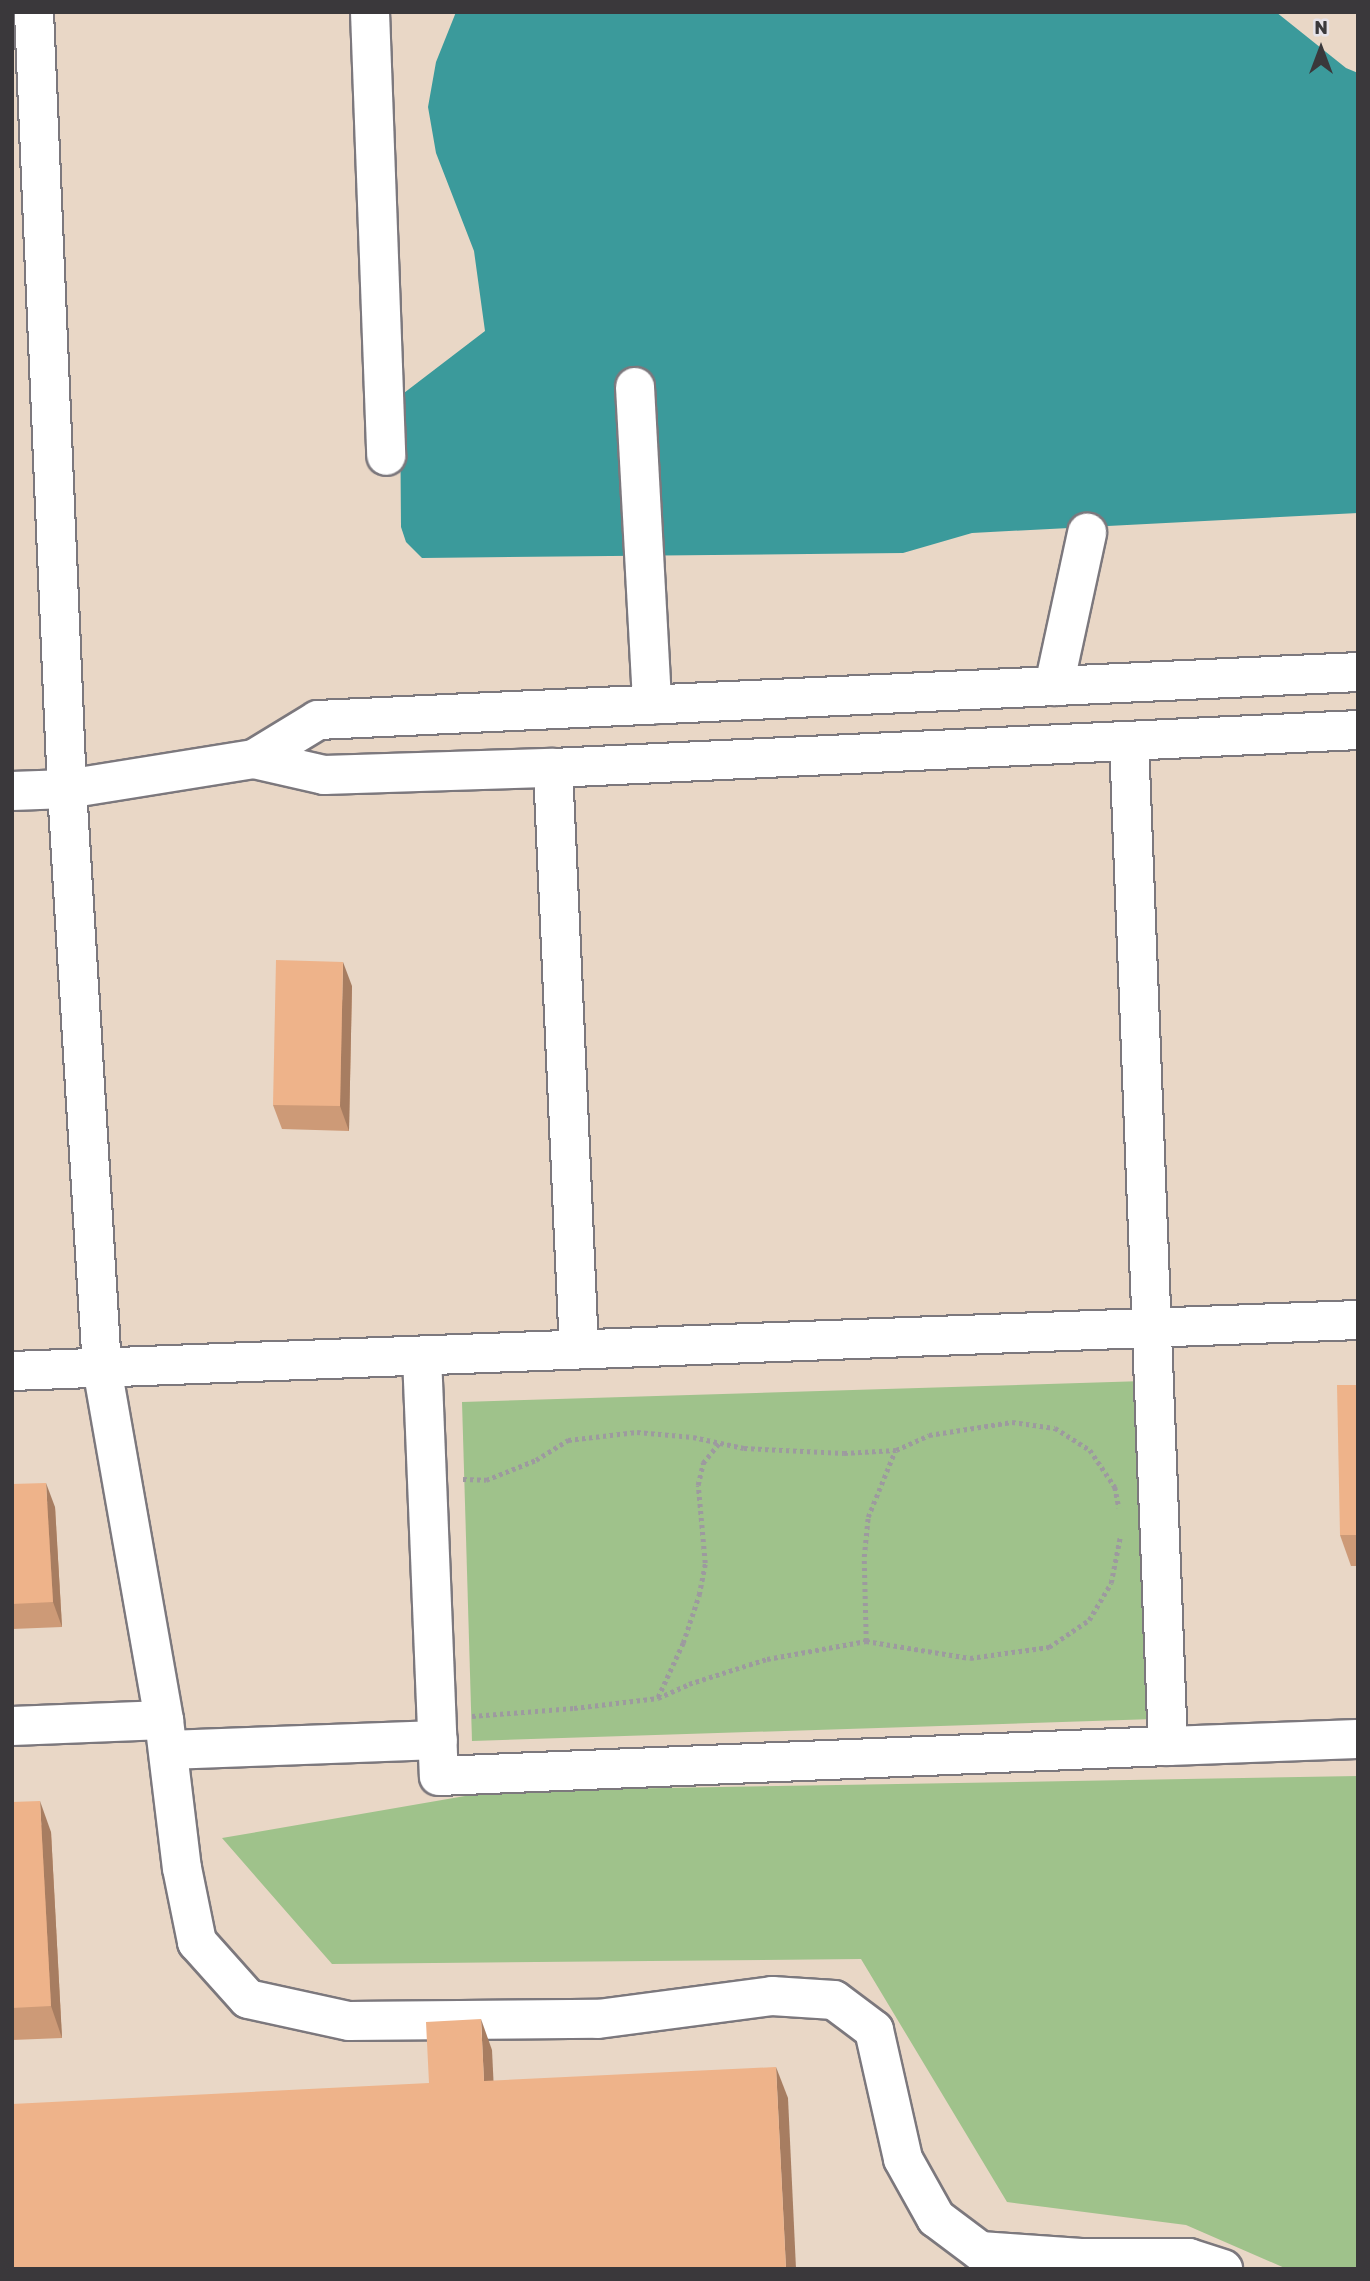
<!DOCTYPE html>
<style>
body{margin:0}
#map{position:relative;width:1370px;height:2281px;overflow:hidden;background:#e6e2e8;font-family:Rubik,sans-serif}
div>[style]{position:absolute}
.commercial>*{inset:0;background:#e9d7c6}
.green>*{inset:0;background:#9fc28b}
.water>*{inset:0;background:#3b9a9b}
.path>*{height:4.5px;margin-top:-2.25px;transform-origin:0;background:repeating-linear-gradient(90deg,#9d9a9f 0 3.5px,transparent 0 7px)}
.roads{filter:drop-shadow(2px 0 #7c787d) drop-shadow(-2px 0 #7c787d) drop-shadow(0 2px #7c787d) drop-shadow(0 -2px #7c787d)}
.minor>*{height:38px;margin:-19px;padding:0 19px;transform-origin:19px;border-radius:19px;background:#fff}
.wall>*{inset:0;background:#cd9a77}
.shaded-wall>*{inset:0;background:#a77d61}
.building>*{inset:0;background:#eeb38a}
span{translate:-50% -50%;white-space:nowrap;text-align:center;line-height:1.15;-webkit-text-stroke:5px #e6e2e8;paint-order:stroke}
.frame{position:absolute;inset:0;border:14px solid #3a383b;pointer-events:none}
.north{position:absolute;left:1286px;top:14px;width:70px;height:70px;-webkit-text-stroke:5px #e6e2e8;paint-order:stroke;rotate:0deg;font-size:19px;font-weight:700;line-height:28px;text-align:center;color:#3a383b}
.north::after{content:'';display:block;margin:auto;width:24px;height:32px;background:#3a383b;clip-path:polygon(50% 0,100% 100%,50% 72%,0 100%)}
</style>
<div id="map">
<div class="commercial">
<i style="clip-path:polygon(12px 12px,1358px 12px,1358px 2269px,12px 2269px)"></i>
</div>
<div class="green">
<i style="clip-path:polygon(1144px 1381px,1154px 1719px,472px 1741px,462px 1402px)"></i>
<i style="clip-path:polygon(1358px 1776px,1358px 2269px,1287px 2269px,1186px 2225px,1007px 2202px,861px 1959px,332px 1964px,222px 1838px,494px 1791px)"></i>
</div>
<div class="water">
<i style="clip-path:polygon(456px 12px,1276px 12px,1346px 68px,1358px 73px,1358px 513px,972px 533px,903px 553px,422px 558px,406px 542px,401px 527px,400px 396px,485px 331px,474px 251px,436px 153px,428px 107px,436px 62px)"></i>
</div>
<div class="path">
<i style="left:463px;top:1479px;width:23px;rotate:2deg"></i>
<i style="left:486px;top:1480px;width:54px;rotate:-21.8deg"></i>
<i style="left:536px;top:1460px;width:38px;rotate:-32deg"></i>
<i style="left:568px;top:1440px;width:69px;rotate:-6.6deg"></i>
<i style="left:637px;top:1432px;width:56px;rotate:5.1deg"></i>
<i style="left:693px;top:1437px;width:52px;rotate:12.2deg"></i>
<i style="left:744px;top:1448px;width:100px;rotate:2.9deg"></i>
<i style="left:844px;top:1453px;width:52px;rotate:-3.3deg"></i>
<i style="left:896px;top:1450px;width:36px;rotate:-24deg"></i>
<i style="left:929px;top:1435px;width:84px;rotate:-8.9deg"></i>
<i style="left:1012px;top:1422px;width:43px;rotate:7.9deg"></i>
<i style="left:1055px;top:1428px;width:41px;rotate:32.2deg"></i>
<i style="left:1090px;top:1450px;width:45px;rotate:56deg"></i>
<i style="left:1115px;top:1487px;width:21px;rotate:79deg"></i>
<i style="left:866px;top:1641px;width:84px;rotate:-91.4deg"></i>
<i style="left:864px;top:1557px;width:40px;rotate:-84.3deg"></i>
<i style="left:868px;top:1517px;width:71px;rotate:-67.8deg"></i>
<i style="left:658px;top:1697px;width:60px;rotate:-65.2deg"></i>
<i style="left:683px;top:1643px;width:51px;rotate:-71.6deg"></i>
<i style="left:699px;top:1595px;width:33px;rotate:-79deg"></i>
<i style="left:705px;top:1563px;width:78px;rotate:-95.1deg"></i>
<i style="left:698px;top:1485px;width:23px;rotate:-77deg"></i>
<i style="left:703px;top:1463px;width:26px;rotate:-51deg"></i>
<i style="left:472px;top:1716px;width:102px;rotate:-4.5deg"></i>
<i style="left:574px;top:1708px;width:85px;rotate:-6.8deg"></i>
<i style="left:658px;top:1698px;width:34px;rotate:-24deg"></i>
<i style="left:689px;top:1684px;width:82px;rotate:-17.8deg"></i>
<i style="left:767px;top:1659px;width:101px;rotate:-10.3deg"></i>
<i style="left:866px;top:1641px;width:105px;rotate:9.3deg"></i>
<i style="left:970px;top:1658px;width:80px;rotate:-7.9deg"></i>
<i style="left:1049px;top:1647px;width:48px;rotate:-34deg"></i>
<i style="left:1089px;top:1620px;width:43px;rotate:-59.3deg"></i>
<i style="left:1111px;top:1583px;width:47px;rotate:-78.9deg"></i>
</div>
<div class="roads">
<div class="minor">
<i style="left:34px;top:12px;width:778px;rotate:87.57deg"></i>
<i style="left:67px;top:789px;width:580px;rotate:86.54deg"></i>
<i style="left:102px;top:1368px;width:357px;rotate:80deg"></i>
<i style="left:164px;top:1720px;width:149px;rotate:83.1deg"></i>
<i style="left:182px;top:1868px;width:76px;rotate:78.5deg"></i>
<i style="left:197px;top:1942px;width:76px;rotate:48.2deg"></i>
<i style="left:248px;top:1999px;width:103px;rotate:12.3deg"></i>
<i style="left:349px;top:2021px;width:249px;rotate:-0.5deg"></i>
<i style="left:598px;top:2019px;width:176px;rotate:-7.5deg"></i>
<i style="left:772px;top:1996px;width:62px;rotate:3.7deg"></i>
<i style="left:834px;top:2000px;width:50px;rotate:36.9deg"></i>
<i style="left:874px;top:2030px;width:132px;rotate:77.3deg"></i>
<i style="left:903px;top:2159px;width:68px;rotate:60.8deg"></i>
<i style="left:936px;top:2218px;width:55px;rotate:36.9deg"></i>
<i style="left:980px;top:2251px;width:101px;rotate:4deg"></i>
<i style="left:1081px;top:2258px;width:108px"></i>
<i style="left:1189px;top:2258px;width:36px;rotate:18deg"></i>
<i style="left:370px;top:12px;width:444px;rotate:87.9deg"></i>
<i style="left:635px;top:387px;width:318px;rotate:86.9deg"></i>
<i style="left:1054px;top:686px;width:157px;rotate:-77.8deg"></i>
<i style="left:1129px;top:741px;width:1006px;rotate:87.78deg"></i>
<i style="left:1168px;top:1746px;width:190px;rotate:-2.1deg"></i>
<i style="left:254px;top:759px;width:72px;rotate:12.9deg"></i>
<i style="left:324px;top:775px;width:229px;rotate:-1.8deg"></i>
<i style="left:553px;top:768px;width:806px;rotate:-2.7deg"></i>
<i style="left:553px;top:768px;width:582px;rotate:87.44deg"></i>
<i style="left:12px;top:791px;width:55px;rotate:-2.1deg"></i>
<i style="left:67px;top:789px;width:189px;rotate:-9.1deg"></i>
<i style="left:254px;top:759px;width:75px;rotate:-31.4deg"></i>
<i style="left:318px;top:720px;width:1041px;rotate:-2.64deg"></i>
<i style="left:422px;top:1356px;width:420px;rotate:87.7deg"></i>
<i style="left:439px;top:1776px;width:730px;rotate:-2.36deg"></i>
<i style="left:12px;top:1371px;width:1347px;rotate:-2.17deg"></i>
<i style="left:12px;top:1726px;width:152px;rotate:-2.3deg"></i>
<i style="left:168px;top:1750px;width:270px;rotate:-2.1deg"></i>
</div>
</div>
<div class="wall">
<i style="clip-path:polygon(352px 986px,349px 1131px,282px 1129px,273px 1105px)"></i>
<i style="clip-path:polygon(1358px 1385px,1358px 1566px,1351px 1566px,1340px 1535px)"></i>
<i style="clip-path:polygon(12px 1484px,55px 1507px,62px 1627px,12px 1629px)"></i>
<i style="clip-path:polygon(12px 1802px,51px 1832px,62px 2038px,12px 2040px)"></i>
</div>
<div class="shaded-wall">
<i style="clip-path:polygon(343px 962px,352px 986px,349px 1131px,340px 1106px)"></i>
<i style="clip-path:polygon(46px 1483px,55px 1507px,62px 1627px,53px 1602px)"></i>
<i style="clip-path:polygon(40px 1801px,51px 1832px,62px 2038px,51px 2006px)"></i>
<i style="clip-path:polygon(481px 2019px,492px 2050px,495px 2112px,484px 2081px)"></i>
<i style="clip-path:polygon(776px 2067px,788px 2098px,796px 2269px,786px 2269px)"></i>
</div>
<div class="building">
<i style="clip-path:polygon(276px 960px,343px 962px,340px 1106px,273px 1105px)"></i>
<i style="clip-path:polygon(1337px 1385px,1358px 1385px,1358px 1535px,1340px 1535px)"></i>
<i style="clip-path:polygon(46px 1483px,53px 1602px,12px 1604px,12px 1484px)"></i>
<i style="clip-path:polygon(40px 1801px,51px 2006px,12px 2008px,12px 1802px)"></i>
<i style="clip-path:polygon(481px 2019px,484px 2081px,776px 2067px,786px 2269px,12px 2269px,12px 2104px,429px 2083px,426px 2022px)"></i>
</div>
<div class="frame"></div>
<div class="north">N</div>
</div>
